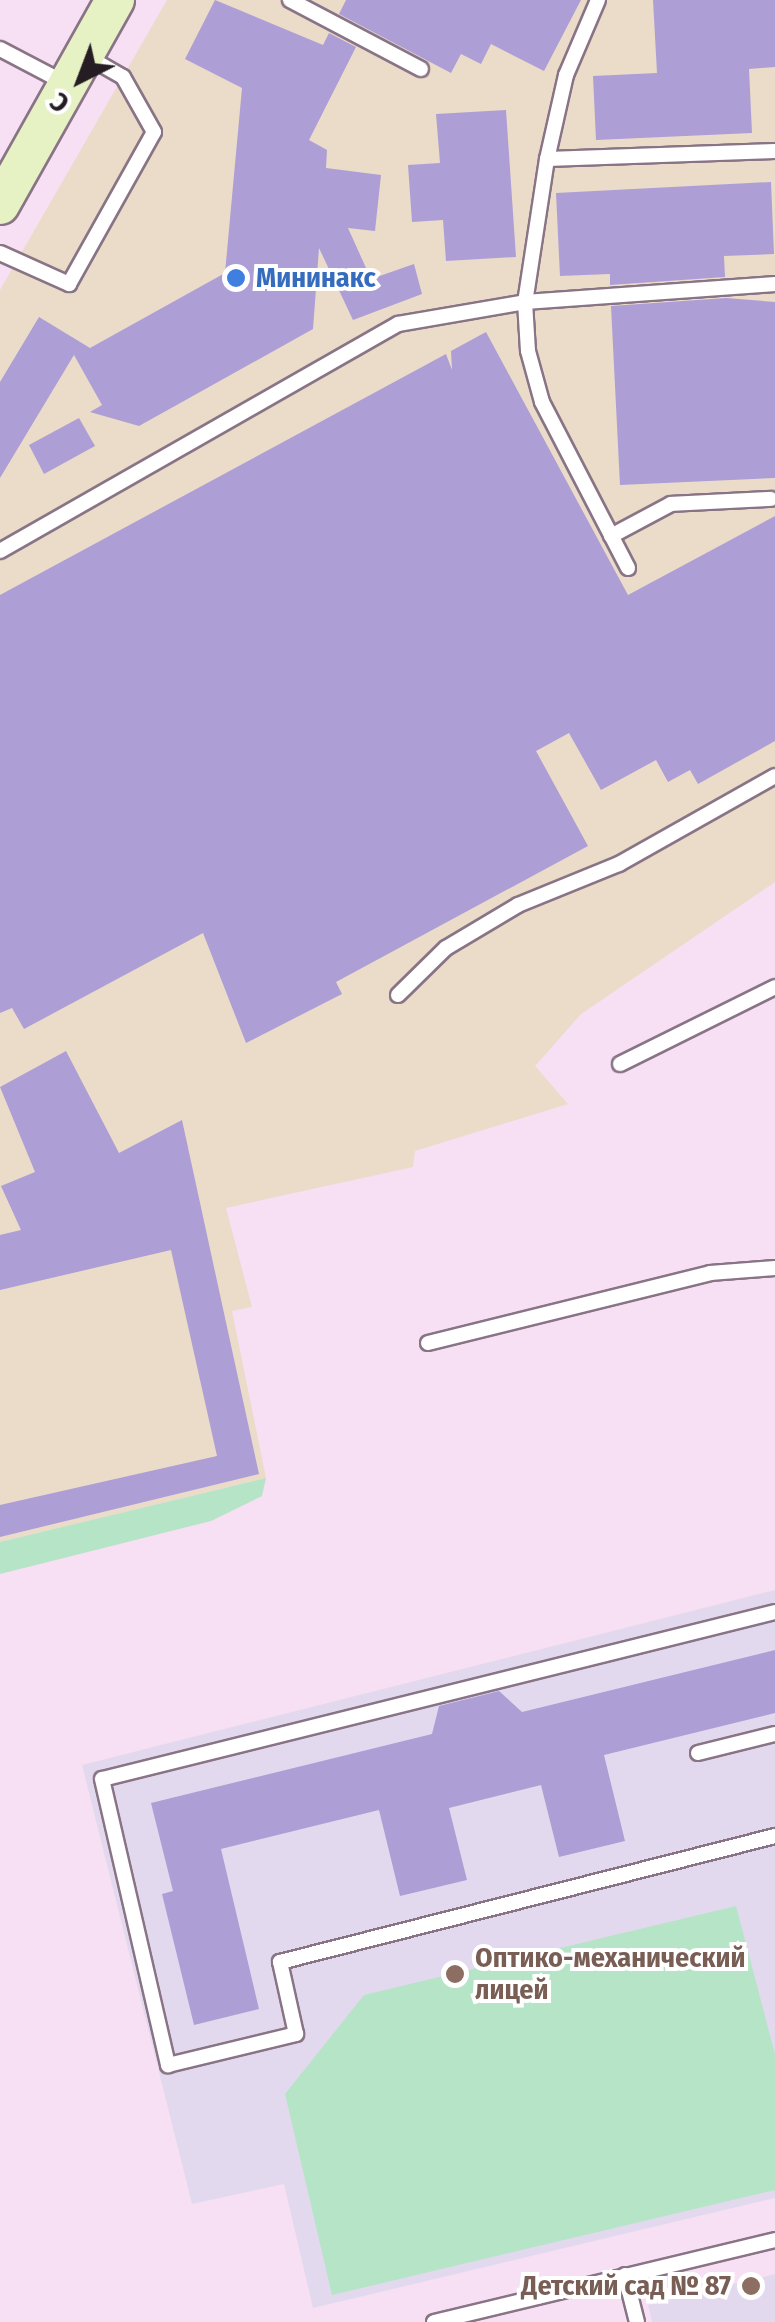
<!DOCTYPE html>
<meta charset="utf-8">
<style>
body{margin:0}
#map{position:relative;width:775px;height:2322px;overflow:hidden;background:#f7dff4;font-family:"Fira Sans Condensed",sans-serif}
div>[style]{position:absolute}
.industrial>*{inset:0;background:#ebdbc9}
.education>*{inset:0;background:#e3d9ee}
.green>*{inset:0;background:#b6e4c6}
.building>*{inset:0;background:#ad9ed6}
.roads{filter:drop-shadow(2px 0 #897486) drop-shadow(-2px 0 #897486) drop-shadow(0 2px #897486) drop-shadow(0 -2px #897486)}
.lane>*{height:14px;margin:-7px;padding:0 7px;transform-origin:7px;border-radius:7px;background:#fff}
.secondary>*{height:38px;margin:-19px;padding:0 19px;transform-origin:19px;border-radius:19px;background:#e6f1c4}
.dots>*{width:28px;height:28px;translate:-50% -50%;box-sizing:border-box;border:5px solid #fff;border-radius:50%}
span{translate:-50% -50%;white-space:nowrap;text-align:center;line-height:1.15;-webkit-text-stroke:8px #fff;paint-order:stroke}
.shop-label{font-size:28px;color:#366cbe;font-weight:700}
.left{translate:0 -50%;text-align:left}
.education-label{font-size:28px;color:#785e54;font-weight:700}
.right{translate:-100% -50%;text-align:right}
.north{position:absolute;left:30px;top:30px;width:100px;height:100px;-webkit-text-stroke:8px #fff;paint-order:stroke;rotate:222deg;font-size:28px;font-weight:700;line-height:40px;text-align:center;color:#251c24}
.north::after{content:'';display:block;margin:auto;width:35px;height:45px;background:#251c24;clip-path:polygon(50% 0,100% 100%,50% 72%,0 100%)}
</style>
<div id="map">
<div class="industrial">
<i style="clip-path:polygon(167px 0,775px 0,775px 882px,581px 1014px,535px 1066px,568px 1104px,415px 1151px,413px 1167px,226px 1208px,252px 1307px,232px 1311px,266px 1478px,0 1542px,0 290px)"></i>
</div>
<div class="education">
<i style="clip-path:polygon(775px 1590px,775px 2198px,313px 2308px,284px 2184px,192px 2204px,82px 1765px)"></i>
<i style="clip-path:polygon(775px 2274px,775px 2322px,652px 2322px,648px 2305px)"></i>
</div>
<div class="green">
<i style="clip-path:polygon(266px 1478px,262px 1496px,211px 1521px,0 1574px,0 1542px)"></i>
<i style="clip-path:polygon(736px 1906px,775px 2054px,775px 2190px,332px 2295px,285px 2094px,364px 1995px)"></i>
</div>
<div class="building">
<i style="clip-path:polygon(215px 0,323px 45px,329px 33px,356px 47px,309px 140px,327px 150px,326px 168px,381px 175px,375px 231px,348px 228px,371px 279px,414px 264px,422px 294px,353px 320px,319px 248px,313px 329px,139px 426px,90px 412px,102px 405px,74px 355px,0 478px,0 382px,39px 317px,90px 348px,225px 273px,242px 88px,185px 59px)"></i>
<i style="clip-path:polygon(346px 0,581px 0,544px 71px,491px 44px,481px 64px,461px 54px,451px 73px,339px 14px)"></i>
<i style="clip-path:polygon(653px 0,775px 0,775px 67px,749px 69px,752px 133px,596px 140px,593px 76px,657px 73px)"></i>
<i style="clip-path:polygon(506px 110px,516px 257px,446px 261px,443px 220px,412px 222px,408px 165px,440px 163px,436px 114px)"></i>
<i style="clip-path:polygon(771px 182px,774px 254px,724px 256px,725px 277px,610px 285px,610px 274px,560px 276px,556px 193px)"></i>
<i style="clip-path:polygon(726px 298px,775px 302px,775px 478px,620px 485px,611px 306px)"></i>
<i style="clip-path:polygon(486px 332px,628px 595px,775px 516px,775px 741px,698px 784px,690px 770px,668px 782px,656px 760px,601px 790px,569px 733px,536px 751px,588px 846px,336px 982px,342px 994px,246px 1043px,203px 933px,24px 1029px,12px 1008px,0 1013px,0 595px,446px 354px,452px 370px,451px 351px)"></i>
<i style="clip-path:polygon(79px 418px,95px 446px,44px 474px,29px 445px)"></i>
<i style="clip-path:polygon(66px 1051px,119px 1153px,182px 1120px,259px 1474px,0 1537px,0 1505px,217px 1456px,171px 1250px,0 1290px,0 1235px,21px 1230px,1px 1186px,35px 1172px,0 1087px)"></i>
<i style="clip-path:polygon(775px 1650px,775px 1713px,604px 1755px,625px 1841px,559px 1857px,541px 1785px,449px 1808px,467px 1880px,400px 1896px,379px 1810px,221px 1849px,259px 2009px,194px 2025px,162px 1894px,173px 1891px,151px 1803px,432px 1734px,439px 1706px,499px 1691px,522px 1712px)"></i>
</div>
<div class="roads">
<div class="lane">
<i style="left:290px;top:0;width:148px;rotate:27.8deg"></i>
<i style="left:598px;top:0;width:82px;rotate:113.1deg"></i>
<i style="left:566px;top:75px;width:86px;rotate:102.7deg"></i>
<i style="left:547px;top:159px;width:145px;rotate:98.7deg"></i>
<i style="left:525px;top:302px;width:49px;rotate:86.5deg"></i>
<i style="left:528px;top:351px;width:53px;rotate:74.6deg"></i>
<i style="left:542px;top:402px;width:187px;rotate:62.6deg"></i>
<i style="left:0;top:49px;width:76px;rotate:27.6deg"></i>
<i style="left:547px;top:159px;width:228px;rotate:-2deg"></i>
<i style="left:0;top:253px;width:76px;rotate:24.2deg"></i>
<i style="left:69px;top:284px;width:174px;rotate:-60.8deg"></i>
<i style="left:154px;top:132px;width:63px;rotate:-119.4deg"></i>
<i style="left:123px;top:77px;width:40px;rotate:-150.3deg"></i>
<i style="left:611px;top:536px;width:68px;rotate:-28.1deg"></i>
<i style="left:671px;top:504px;width:100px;rotate:-2.9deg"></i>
<i style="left:0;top:551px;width:458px;rotate:-29.7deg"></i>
<i style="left:398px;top:324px;width:129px;rotate:-9.8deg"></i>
<i style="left:525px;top:302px;width:251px;rotate:-4.1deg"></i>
<i style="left:398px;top:995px;width:67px;rotate:-44.4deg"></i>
<i style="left:446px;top:948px;width:84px;rotate:-30.8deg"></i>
<i style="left:518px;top:905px;width:109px;rotate:-22.1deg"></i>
<i style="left:619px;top:864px;width:179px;rotate:-29.4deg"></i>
<i style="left:620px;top:1064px;width:173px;rotate:-26.4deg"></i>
<i style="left:428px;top:1343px;width:291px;rotate:-13.9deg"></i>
<i style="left:710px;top:1273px;width:65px;rotate:-4.4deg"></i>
<i style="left:775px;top:1612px;width:693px;rotate:166.06deg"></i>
<i style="left:102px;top:1779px;width:294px;rotate:77deg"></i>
<i style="left:168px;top:2065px;width:132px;rotate:-13.6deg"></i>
<i style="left:296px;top:2034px;width:74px;rotate:-102.5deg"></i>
<i style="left:280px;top:1962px;width:511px;rotate:-14.28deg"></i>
<i style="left:698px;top:1753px;width:79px;rotate:-13.9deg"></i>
<i style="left:625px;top:2275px;width:49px;rotate:75.7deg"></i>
<i style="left:434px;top:2322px;width:351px;rotate:-13.5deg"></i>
</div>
<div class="secondary">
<i style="left:0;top:205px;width:235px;rotate:-60.7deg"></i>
</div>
</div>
<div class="dots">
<i style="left:236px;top:278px;background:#3f7fe0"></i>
<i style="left:455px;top:1974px;background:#8d6e63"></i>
<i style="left:751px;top:2286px;background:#8d6e63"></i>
</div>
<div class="shop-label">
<span class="left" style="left:256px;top:278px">Мининакс</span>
</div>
<div class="education-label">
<span class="left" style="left:475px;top:1974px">Оптико-механический<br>лицей</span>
<span class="right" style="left:731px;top:2286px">Детский сад № 87</span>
</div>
<div class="north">С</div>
</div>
